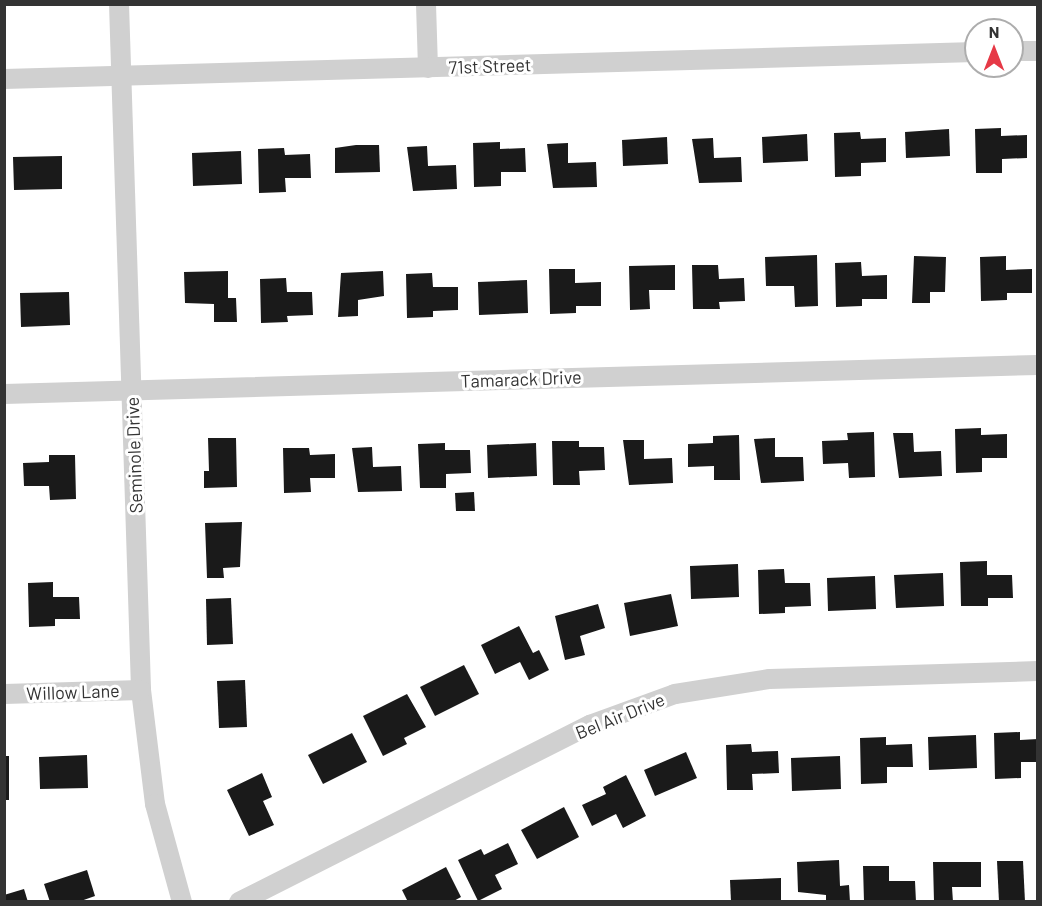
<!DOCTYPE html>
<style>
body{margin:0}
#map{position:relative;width:1042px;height:906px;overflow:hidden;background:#fff;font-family:Barlow,sans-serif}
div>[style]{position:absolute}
.building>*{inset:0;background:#1a1a1a}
.minor>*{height:20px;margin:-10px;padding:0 10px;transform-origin:10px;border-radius:10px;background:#d0d0d0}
span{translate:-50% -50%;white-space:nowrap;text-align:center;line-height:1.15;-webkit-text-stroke:6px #fff;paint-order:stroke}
.street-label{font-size:18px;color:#333}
.frame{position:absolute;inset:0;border:6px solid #333;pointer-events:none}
.north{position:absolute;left:964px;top:18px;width:60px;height:60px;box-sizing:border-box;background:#fff;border:2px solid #adadad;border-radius:50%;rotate:0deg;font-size:16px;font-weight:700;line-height:24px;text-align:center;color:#333}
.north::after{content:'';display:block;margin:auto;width:21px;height:27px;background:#e63946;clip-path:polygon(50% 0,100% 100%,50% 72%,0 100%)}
</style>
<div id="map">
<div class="building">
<i style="clip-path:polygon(1001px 128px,1001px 136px,1027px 135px,1027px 158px,1002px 159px,1002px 173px,976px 173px,975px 129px)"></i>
<i style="clip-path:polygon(949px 129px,950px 156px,906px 158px,905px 132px)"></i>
<i style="clip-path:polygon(860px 132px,861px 139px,886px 138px,886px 162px,861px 163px,861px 176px,835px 177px,834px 133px)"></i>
<i style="clip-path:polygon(807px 134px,808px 161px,763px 163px,762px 137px)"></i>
<i style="clip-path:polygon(667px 137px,668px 164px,623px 166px,622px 140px)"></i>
<i style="clip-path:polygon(713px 138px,714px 158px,741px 157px,742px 182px,699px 183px,692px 139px)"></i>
<i style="clip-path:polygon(500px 142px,500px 149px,525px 148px,526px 172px,501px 172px,501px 186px,474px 187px,473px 143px)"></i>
<i style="clip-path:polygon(568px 143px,568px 163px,596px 162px,597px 187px,553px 188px,547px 144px)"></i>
<i style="clip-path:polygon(356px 145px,379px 145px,380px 172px,335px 173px,335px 148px)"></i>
<i style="clip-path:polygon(427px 146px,428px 166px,456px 165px,457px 189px,413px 191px,407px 147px)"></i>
<i style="clip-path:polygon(284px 148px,285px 155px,310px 154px,311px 178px,285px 178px,286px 192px,259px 193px,258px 149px)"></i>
<i style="clip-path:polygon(241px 151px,242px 184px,193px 186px,192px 153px)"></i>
<i style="clip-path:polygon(62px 156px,62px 189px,14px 190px,13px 157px)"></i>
<i style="clip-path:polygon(817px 255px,818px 306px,795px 307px,794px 286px,766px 286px,765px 257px)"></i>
<i style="clip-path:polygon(914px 256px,946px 257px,945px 292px,930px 292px,930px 303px,912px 303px)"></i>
<i style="clip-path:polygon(1006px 256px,1006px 270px,1032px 269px,1032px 293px,1007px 293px,1007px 300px,981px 301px,980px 257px)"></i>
<i style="clip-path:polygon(861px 262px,862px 276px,887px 275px,887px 299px,862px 299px,862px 306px,836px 307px,835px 263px)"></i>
<i style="clip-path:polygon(675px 265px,675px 290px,649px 290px,650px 309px,630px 310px,629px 266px)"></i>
<i style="clip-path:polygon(692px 265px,718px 265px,719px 279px,744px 278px,745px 301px,719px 302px,720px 309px,693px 309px)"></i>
<i style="clip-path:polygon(549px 269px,575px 269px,575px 283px,601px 282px,601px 306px,576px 306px,576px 313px,550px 314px)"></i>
<i style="clip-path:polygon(228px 271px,228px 298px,236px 298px,237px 322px,214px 322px,214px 304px,185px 303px,184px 272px)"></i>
<i style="clip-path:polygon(383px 271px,384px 296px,358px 300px,358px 316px,338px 317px,341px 273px)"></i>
<i style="clip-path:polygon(432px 273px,433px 287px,458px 287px,458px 310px,433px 311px,433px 317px,407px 318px,406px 274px)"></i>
<i style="clip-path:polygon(286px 278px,287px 292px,312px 292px,313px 315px,287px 316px,288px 322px,261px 323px,260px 279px)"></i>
<i style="clip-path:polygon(527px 280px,528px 313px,479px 315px,478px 282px)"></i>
<i style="clip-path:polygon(69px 292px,70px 325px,21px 327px,20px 293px)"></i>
<i style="clip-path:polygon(981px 428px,981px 435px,1007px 434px,1007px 458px,982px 458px,982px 472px,956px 473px,955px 429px)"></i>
<i style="clip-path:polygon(874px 432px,875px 477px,849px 478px,848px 463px,823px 464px,822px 441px,848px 440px,847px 433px)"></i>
<i style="clip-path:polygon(893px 433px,913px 433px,914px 452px,941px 451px,942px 476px,899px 478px)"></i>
<i style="clip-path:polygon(739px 435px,740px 480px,714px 480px,714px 466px,688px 467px,688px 444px,713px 443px,713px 436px)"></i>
<i style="clip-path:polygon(208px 438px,236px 438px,237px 487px,204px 488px,204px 471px,209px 471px)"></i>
<i style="clip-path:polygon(775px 438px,775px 457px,803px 457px,804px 481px,761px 483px,754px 439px)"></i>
<i style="clip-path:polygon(623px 440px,644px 440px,644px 459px,672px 458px,673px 483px,629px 485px)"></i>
<i style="clip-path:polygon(552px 441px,579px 441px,579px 447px,604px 447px,605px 470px,579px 471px,580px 485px,553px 485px)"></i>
<i style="clip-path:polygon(445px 443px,445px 450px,470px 450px,471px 473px,446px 474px,446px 488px,420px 488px,418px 444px)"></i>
<i style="clip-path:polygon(536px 443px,537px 476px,488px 478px,487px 445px)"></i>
<i style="clip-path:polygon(372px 447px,373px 467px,401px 466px,402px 491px,358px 492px,352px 448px)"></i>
<i style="clip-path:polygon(283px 448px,309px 448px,310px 455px,335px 454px,335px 478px,310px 478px,311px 492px,284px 493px)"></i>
<i style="clip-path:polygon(49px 455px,75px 455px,76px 499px,50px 500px,49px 486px,24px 486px,23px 463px,49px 462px)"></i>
<i style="clip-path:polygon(474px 492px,475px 511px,456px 511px,455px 493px)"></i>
<i style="clip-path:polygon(242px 522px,240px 567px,223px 568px,224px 578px,207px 578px,205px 523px)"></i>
<i style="clip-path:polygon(987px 561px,987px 575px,1012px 575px,1013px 598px,988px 598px,988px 606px,961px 606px,960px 562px)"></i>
<i style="clip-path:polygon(738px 564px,739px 597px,691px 599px,690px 566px)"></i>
<i style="clip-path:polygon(784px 569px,785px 583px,810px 583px,811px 606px,785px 607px,785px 613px,759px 614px,758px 570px)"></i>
<i style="clip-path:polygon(943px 573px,944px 606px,896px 608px,894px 575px)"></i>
<i style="clip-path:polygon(875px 576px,876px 609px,828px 611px,827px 578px)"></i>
<i style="clip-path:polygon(53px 582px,53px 597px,79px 597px,80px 619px,55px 619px,55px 626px,29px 627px,28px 583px)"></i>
<i style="clip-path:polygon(671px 594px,678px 626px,630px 636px,624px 603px)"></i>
<i style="clip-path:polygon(231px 598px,233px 644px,207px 645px,206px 599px)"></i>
<i style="clip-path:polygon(598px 604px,605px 628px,580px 636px,585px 655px,565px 660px,555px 616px)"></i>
<i style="clip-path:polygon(519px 626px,533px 653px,539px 650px,549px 670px,529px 680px,520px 662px,495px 674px,481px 645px)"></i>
<i style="clip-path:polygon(464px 665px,479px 694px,435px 716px,420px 687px)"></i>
<i style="clip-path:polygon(245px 680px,247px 727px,219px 728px,217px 681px)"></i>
<i style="clip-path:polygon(407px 694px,426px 727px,404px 738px,407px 744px,383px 756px,363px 716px)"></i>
<i style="clip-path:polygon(1020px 732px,1020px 740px,1038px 739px,1038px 762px,1021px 762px,1021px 778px,995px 779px,994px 733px)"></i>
<i style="clip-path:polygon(352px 733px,367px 762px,323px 784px,308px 755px)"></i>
<i style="clip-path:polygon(976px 735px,977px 768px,929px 770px,928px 737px)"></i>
<i style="clip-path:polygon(886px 737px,886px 745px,912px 744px,913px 767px,887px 767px,887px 783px,861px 784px,860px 738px)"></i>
<i style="clip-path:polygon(751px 744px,752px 752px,778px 751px,779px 773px,752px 774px,753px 790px,727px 790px,726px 745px)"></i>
<i style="clip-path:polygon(686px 752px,697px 778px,655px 796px,644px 770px)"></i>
<i style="clip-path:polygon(87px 755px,88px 788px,40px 789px,39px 757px)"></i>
<i style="clip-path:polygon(4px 756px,9px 756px,9px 800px,4px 800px)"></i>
<i style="clip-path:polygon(840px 756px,841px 789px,792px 791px,791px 758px)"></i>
<i style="clip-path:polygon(262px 773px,272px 797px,263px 801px,274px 825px,249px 836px,227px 790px)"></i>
<i style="clip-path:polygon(626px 775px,646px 816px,623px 828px,616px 814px,592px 826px,582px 805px,606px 794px,603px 787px)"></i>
<i style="clip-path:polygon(564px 807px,579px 837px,537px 859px,521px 830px)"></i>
<i style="clip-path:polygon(508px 843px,518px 864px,495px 875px,502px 889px,478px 901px,458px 860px,481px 849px,484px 855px)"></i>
<i style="clip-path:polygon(839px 860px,840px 886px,849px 885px,850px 902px,826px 902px,826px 895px,798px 892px,797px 862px)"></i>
<i style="clip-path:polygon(997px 861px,1023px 861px,1025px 902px,999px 902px)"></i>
<i style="clip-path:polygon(933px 862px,981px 862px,981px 887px,952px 887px,953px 902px,934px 902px)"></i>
<i style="clip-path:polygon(863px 866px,889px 866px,889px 881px,915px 881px,916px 902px,864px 902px)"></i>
<i style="clip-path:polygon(446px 867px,461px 897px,452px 902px,408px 902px,402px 890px)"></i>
<i style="clip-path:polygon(87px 870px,95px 896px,78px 902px,50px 902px,44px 884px)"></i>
<i style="clip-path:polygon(781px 878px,781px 902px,731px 902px,730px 880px)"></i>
<i style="clip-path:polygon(24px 889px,28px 902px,4px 902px,4px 895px)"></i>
</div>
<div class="minor">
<i style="left:119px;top:4px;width:686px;rotate:88.16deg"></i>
<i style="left:141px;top:690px;width:115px;rotate:83deg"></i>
<i style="left:155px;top:804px;width:102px;rotate:74.6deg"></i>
<i style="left:426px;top:4px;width:64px;rotate:88.2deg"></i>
<i style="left:1012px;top:51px;width:26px"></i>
<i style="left:4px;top:79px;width:972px;rotate:-1.59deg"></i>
<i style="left:4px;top:394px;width:1034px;rotate:-1.61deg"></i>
<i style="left:4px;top:694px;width:137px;rotate:-1.7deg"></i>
<i style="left:239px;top:902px;width:393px;rotate:-26.8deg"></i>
<i style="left:590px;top:725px;width:90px;rotate:-20deg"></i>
<i style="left:675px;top:694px;width:96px;rotate:-9deg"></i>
<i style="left:770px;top:679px;width:268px;rotate:-1.7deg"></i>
</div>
<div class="street-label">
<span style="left:490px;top:66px;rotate:-2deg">71st Street</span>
<span style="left:521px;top:379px;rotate:-2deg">Tamarack Drive</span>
<span style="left:134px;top:455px;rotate:-92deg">Seminole Drive</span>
<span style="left:73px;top:692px;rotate:-2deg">Willow Lane</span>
<span style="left:620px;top:716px;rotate:-22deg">Bel Air Drive</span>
</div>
<div class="frame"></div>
<div class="north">N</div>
</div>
